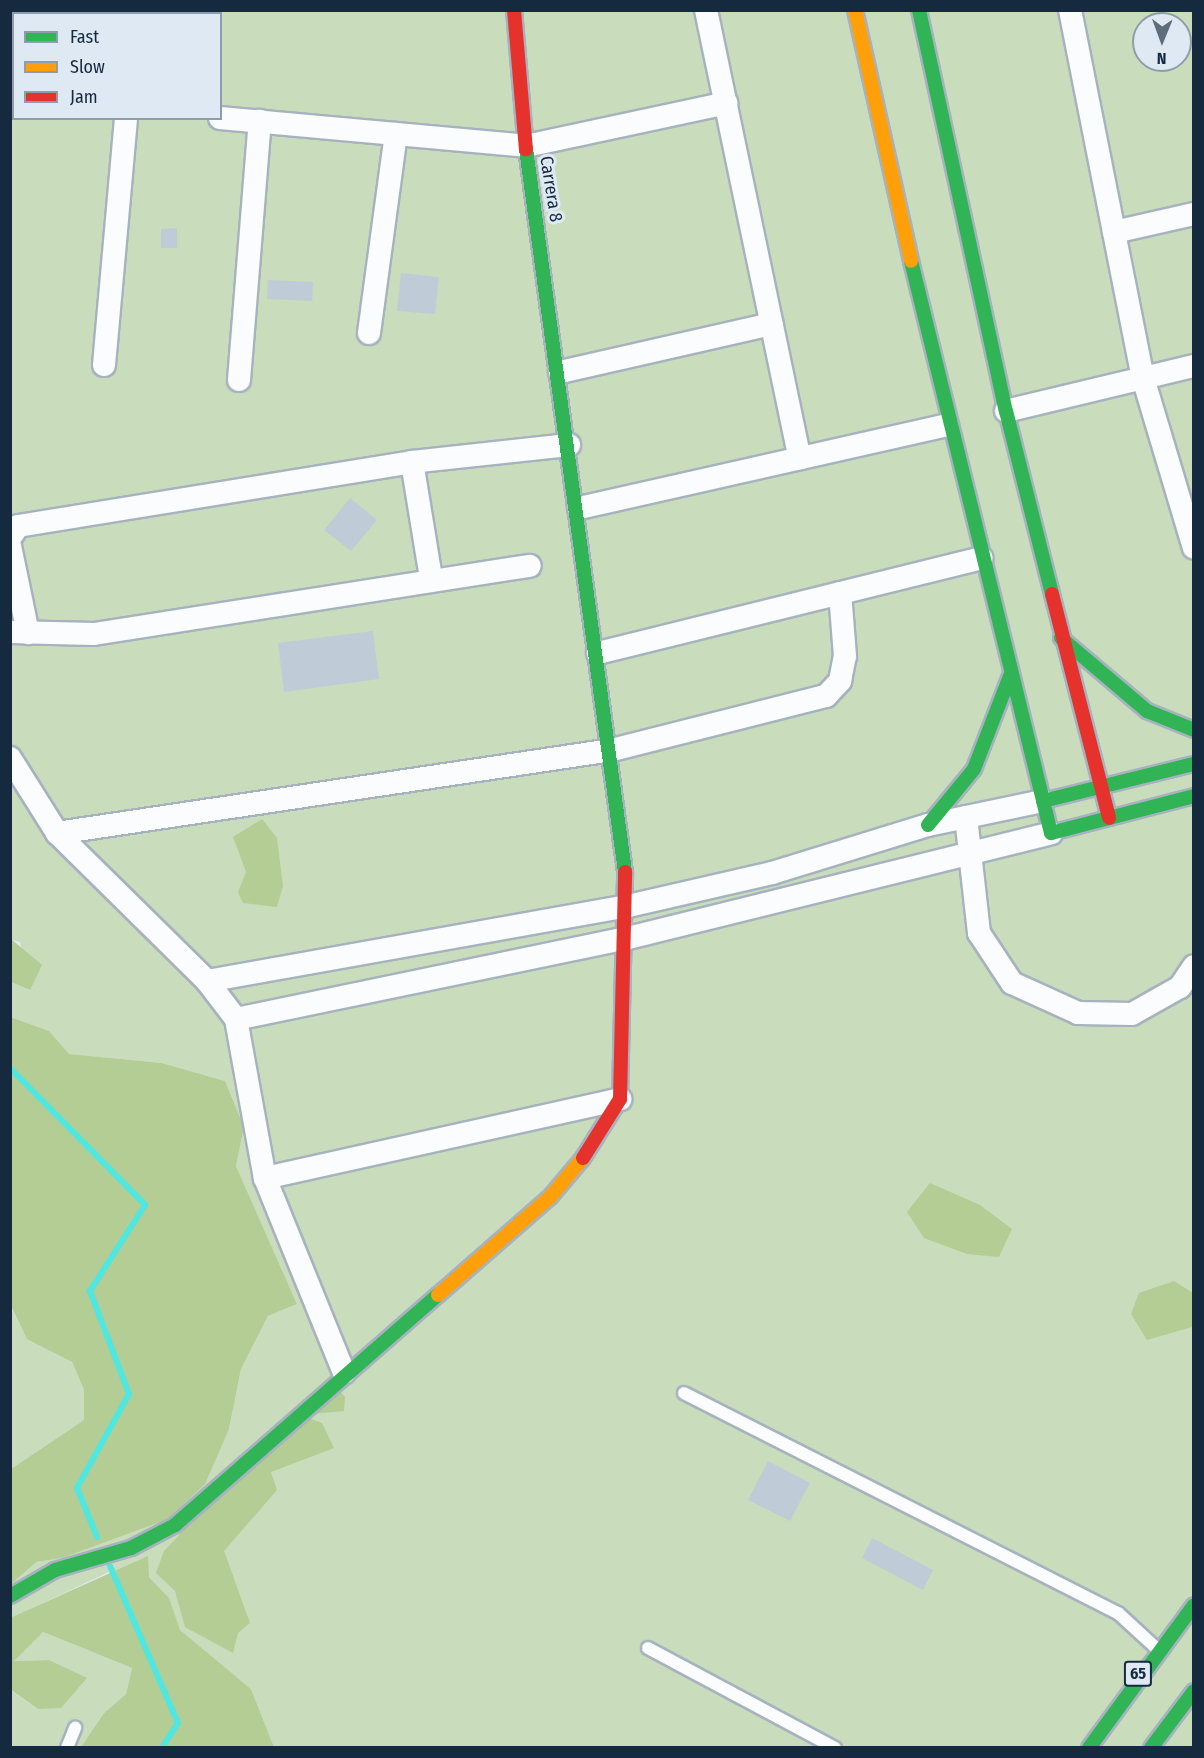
<!DOCTYPE html>
<style>
body{margin:0}
#map{position:relative;width:1204px;height:1758px;overflow:hidden;background:#e3e9ef;font-family:"Fira Sans Condensed",sans-serif}
div>[style]{position:absolute}
.green>*{inset:0;background:#c9dcbb}
.forest>*{inset:0;background:#b3cd95}
.stream>*{height:6px;margin:-3px;padding:0 3px;transform-origin:3px;border-radius:3px;background:#50e7e0}
.building>*{inset:0;background:#bfccd8}
.roads{filter:drop-shadow(2px 0 #a6b3bf) drop-shadow(-2px 0 #a6b3bf) drop-shadow(0 2px #a6b3bf) drop-shadow(0 -2px #a6b3bf)}
.lane>*{height:12px;margin:-6px;padding:0 6px;transform-origin:6px;border-radius:6px;background:#fbfcfd}
.street>*{height:22px;margin:-11px;padding:0 11px;transform-origin:11px;border-radius:11px;background:#fbfcfd}
.fast>*{height:14px;margin:-7px;padding:0 7px;transform-origin:7px;border-radius:7px;background:#30b455}
.slow>*{height:14px;margin:-7px;padding:0 7px;transform-origin:7px;border-radius:7px;background:#ff9f0a}
.jam>*{height:14px;margin:-7px;padding:0 7px;transform-origin:7px;border-radius:7px;background:#e5322d}
span{translate:-50% -50%;white-space:nowrap;text-align:center;line-height:1.15;-webkit-text-stroke:6px #dee9f4;paint-order:stroke}
.shield-label span{padding:2px 4px;background:#dee9f4;border:2px solid;border-radius:4px;-webkit-text-stroke-width:0}
.shield-label{font-size:16px;color:#152a3e;font-weight:700}
.street-label{font-size:18px;color:#152a3e}
.frame{position:absolute;inset:0;border:12px solid #152a3e;pointer-events:none}
.legend{position:absolute;left:12px;top:12px;width:210px;height:108px;box-sizing:border-box;background:#dee9f4;border:2px solid #8e9dab;margin:0;padding:8px 10px;list-style:none;font-size:18px;color:#152a3e}
.legend li{display:flex;align-items:center;gap:12px;height:30px}
.legend b{width:30px;border:2px solid #8e9dab}
.north{position:absolute;left:1132px;top:12px;width:60px;height:60px;box-sizing:border-box;background:#dee9f4;border:2px solid #8e9dab;border-radius:50%;rotate:181deg;font-size:16px;font-weight:700;line-height:24px;text-align:center;color:#152a3e}
.north::after{content:'';display:block;margin:auto;width:21px;height:27px;background:#5d6d7c;clip-path:polygon(50% 0,100% 100%,50% 72%,0 100%)}
</style>
<div id="map">
<div class="green">
<i style="clip-path:polygon(evenodd,11px 11px,1193px 11px,1193px 1747px,274px 1747px,251px 1689px,179px 1630px,169px 1598px,149px 1577px,111px 1571px,11px 1618px,10px 1584px,35px 1562px,62px 1558px,229px 1429px,241px 1369px,268px 1316px,297px 1304px,236px 1166px,244px 1127px,225px 1081px,162px 1063px,68px 1054px,49px 1031px,11px 1017px,11px 982px,30px 990px,20px 942px,10px 939px,11px 11px,14px 14px,220px 14px,220px 118px,14px 118px,14px 14px,11px 11px,1144px 24px,1180px 24px,1180px 60px,1144px 60px,1144px 24px)"></i>
<i style="clip-path:polygon(10px 1306px,27px 1338px,72px 1362px,84px 1390px,84px 1420px,11px 1469px)"></i>
<i style="clip-path:polygon(43px 1632px,132px 1668px,126px 1694px,104px 1713px,81px 1747px,11px 1747px,10px 1690px,38px 1709px,87px 1679px,49px 1660px,13px 1661px)"></i>
</div>
<div class="forest">
<i style="clip-path:polygon(262px 819px,277px 838px,283px 886px,277px 907px,243px 903px,238px 892px,246px 872px,233px 837px)"></i>
<i style="clip-path:polygon(11px 939px,42px 965px,30px 990px,11px 982px)"></i>
<i style="clip-path:polygon(11px 1017px,49px 1031px,69px 1054px,162px 1063px,225px 1081px,244px 1127px,236px 1166px,297px 1304px,268px 1316px,241px 1369px,229px 1429px,205px 1484px,168px 1519px,62px 1558px,36px 1562px,11px 1584px,11px 1469px,84px 1420px,84px 1390px,72px 1362px,27px 1339px,11px 1306px)"></i>
<i style="clip-path:polygon(930px 1183px,980px 1205px,1012px 1229px,999px 1257px,967px 1254px,924px 1238px,907px 1212px)"></i>
<i style="clip-path:polygon(1174px 1281px,1193px 1293px,1192px 1327px,1147px 1340px,1131px 1314px,1139px 1293px)"></i>
<i style="clip-path:polygon(330px 1381px,345px 1397px,344px 1411px,301px 1415px,322px 1423px,334px 1448px,271px 1472px,277px 1490px,224px 1551px,250px 1623px,238px 1633px,233px 1653px,185px 1627px,175px 1591px,156px 1573px,164px 1551px,200px 1513px,236px 1460px)"></i>
<i style="clip-path:polygon(148px 1556px,149px 1577px,169px 1598px,180px 1630px,251px 1689px,274px 1747px,81px 1747px,104px 1713px,126px 1694px,132px 1668px,43px 1632px,14px 1661px,49px 1660px,87px 1678px,61px 1708px,38px 1709px,11px 1690px,10px 1618px)"></i>
</div>
<div class="stream">
<i style="left:10px;top:1068px;width:192px;rotate:45.4deg"></i>
<i style="left:145px;top:1205px;width:102px;rotate:122.6deg"></i>
<i style="left:90px;top:1291px;width:110px;rotate:69.3deg"></i>
<i style="left:129px;top:1394px;width:107px;rotate:119deg"></i>
<i style="left:77px;top:1488px;width:53px;rotate:67.8deg"></i>
<i style="left:110px;top:1566px;width:171px;rotate:66.6deg"></i>
<i style="left:178px;top:1723px;width:30px;rotate:123deg"></i>
</div>
<div class="building">
<i style="clip-path:polygon(177px 228px,177px 248px,161px 248px,161px 229px)"></i>
<i style="clip-path:polygon(401px 273px,439px 277px,435px 314px,397px 311px)"></i>
<i style="clip-path:polygon(268px 280px,313px 282px,312px 301px,267px 299px)"></i>
<i style="clip-path:polygon(350px 498px,377px 520px,351px 551px,324px 530px)"></i>
<i style="clip-path:polygon(373px 631px,379px 679px,284px 692px,278px 643px)"></i>
<i style="clip-path:polygon(768px 1461px,810px 1483px,790px 1521px,748px 1500px)"></i>
<i style="clip-path:polygon(872px 1538px,933px 1570px,923px 1590px,862px 1558px)"></i>
</div>
<div class="roads">
<div class="lane">
<i style="left:684px;top:1393px;width:487px;rotate:26.9deg"></i>
<i style="left:1118px;top:1613px;width:52px;rotate:42.6deg"></i>
<i style="left:648px;top:1648px;width:212px;rotate:28.1deg"></i>
<i style="left:67px;top:1748px;width:22px;rotate:-68deg"></i>
</div>
<div class="street">
<i style="left:706px;top:10px;width:458px;rotate:78.2deg"></i>
<i style="left:1070px;top:10px;width:375px;rotate:78.8deg"></i>
<i style="left:1143px;top:378px;width:177px;rotate:73.3deg"></i>
<i style="left:136px;top:14px;width:4px;rotate:-90deg"></i>
<i style="left:10px;top:98px;width:4px"></i>
<i style="left:220px;top:118px;width:307px;rotate:5.2deg"></i>
<i style="left:526px;top:146px;width:205px;rotate:-12.1deg"></i>
<i style="left:1114px;top:232px;width:82px;rotate:-12.7deg"></i>
<i style="left:369px;top:333px;width:201px;rotate:-82.3deg"></i>
<i style="left:104px;top:365px;width:248px;rotate:-84.9deg"></i>
<i style="left:560px;top:372px;width:217px;rotate:-12.8deg"></i>
<i style="left:239px;top:380px;width:260px;rotate:-85.4deg"></i>
<i style="left:1006px;top:411px;width:193px;rotate:-13.5deg"></i>
<i style="left:412px;top:462px;width:118px;rotate:80.7deg"></i>
<i style="left:579px;top:508px;width:377px;rotate:-12.7deg"></i>
<i style="left:10px;top:538px;width:14px;rotate:-56deg"></i>
<i style="left:18px;top:526px;width:399px;rotate:-9.2deg"></i>
<i style="left:412px;top:462px;width:158px;rotate:-6.2deg"></i>
<i style="left:10px;top:546px;width:89px;rotate:78.3deg"></i>
<i style="left:10px;top:632px;width:84px;rotate:1.4deg"></i>
<i style="left:94px;top:634px;width:441px;rotate:-8.9deg"></i>
<i style="left:598px;top:653px;width:395px;rotate:-13.9deg"></i>
<i style="left:10px;top:758px;width:89px;rotate:57.9deg"></i>
<i style="left:57px;top:833px;width:211px;rotate:44.6deg"></i>
<i style="left:207px;top:981px;width:48px;rotate:52.7deg"></i>
<i style="left:236px;top:1019px;width:162px;rotate:79.7deg"></i>
<i style="left:265px;top:1178px;width:210px;rotate:67.9deg"></i>
<i style="left:966px;top:817px;width:117px;rotate:83.6deg"></i>
<i style="left:979px;top:933px;width:60px;rotate:56.6deg"></i>
<i style="left:1012px;top:983px;width:72px;rotate:24.4deg"></i>
<i style="left:1078px;top:1013px;width:54px;rotate:1.1deg"></i>
<i style="left:1132px;top:1014px;width:55px;rotate:-29.4deg"></i>
<i style="left:1180px;top:987px;width:25px;rotate:-56deg"></i>
<i style="left:57px;top:833px;width:561px;rotate:-8.51deg"></i>
<i style="left:612px;top:750px;width:221px;rotate:-14.2deg"></i>
<i style="left:826px;top:696px;width:21px;rotate:-47deg"></i>
<i style="left:840px;top:681px;width:25px;rotate:-79deg"></i>
<i style="left:845px;top:656px;width:63px;rotate:-94.5deg"></i>
<i style="left:207px;top:981px;width:428px;rotate:-10.1deg"></i>
<i style="left:628px;top:906px;width:148px;rotate:-12.9deg"></i>
<i style="left:772px;top:873px;width:163px;rotate:-17.1deg"></i>
<i style="left:928px;top:825px;width:117px;rotate:-11.8deg"></i>
<i style="left:236px;top:1019px;width:400px;rotate:-11.7deg"></i>
<i style="left:628px;top:938px;width:436px;rotate:-13.9deg"></i>
<i style="left:265px;top:1178px;width:364px;rotate:-12.5deg"></i>
</div>
<div class="fast">
<i style="left:919px;top:10px;width:410px;rotate:77.8deg"></i>
<i style="left:1006px;top:411px;width:189px;rotate:75.9deg"></i>
<i style="left:526px;top:149px;width:730px;rotate:82.2deg"></i>
<i style="left:911px;top:261px;width:589px;rotate:76.25deg"></i>
<i style="left:1051px;top:833px;width:148px;rotate:-14.5deg"></i>
<i style="left:1061px;top:638px;width:113px;rotate:40.3deg"></i>
<i style="left:1147px;top:711px;width:51px;rotate:22deg"></i>
<i style="left:1043px;top:801px;width:155px;rotate:-13.8deg"></i>
<i style="left:928px;top:825px;width:72px;rotate:-50.6deg"></i>
<i style="left:974px;top:769px;width:100px;rotate:-68.8deg"></i>
<i style="left:10px;top:1596px;width:52px;rotate:-30deg"></i>
<i style="left:55px;top:1570px;width:79px;rotate:-16.1deg"></i>
<i style="left:131px;top:1548px;width:50px;rotate:-27.6deg"></i>
<i style="left:175px;top:1525px;width:349px;rotate:-41.2deg"></i>
<i style="left:1089px;top:1748px;width:177px;rotate:-53.7deg"></i>
<i style="left:1151px;top:1748px;width:71px;rotate:-53deg"></i>
</div>
<div class="slow">
<i style="left:855px;top:10px;width:257px;rotate:77.4deg"></i>
<i style="left:438px;top:1295px;width:150px;rotate:-41.2deg"></i>
<i style="left:551px;top:1196px;width:50px;rotate:-49.9deg"></i>
</div>
<div class="jam">
<i style="left:514px;top:10px;width:140px;rotate:85.1deg"></i>
<i style="left:1052px;top:594px;width:231px;rotate:75.7deg"></i>
<i style="left:583px;top:1158px;width:70px;rotate:-57.9deg"></i>
<i style="left:620px;top:1099px;width:227px;rotate:-88.7deg"></i>
</div>
</div>
<div class="shield-label">
<span style="left:1138px;top:1674px">65</span>
</div>
<div class="street-label">
<span style="left:551px;top:189px;rotate:81deg">Carrera 8</span>
</div>
<div class="frame"></div>
<ul class="legend">
<li><b style="height:8px;background:#30b455"></b>Fast</li>
<li><b style="height:8px;background:#ff9f0a"></b>Slow</li>
<li><b style="height:8px;background:#e5322d"></b>Jam</li>
</ul>
<div class="north">N</div>
</div>
